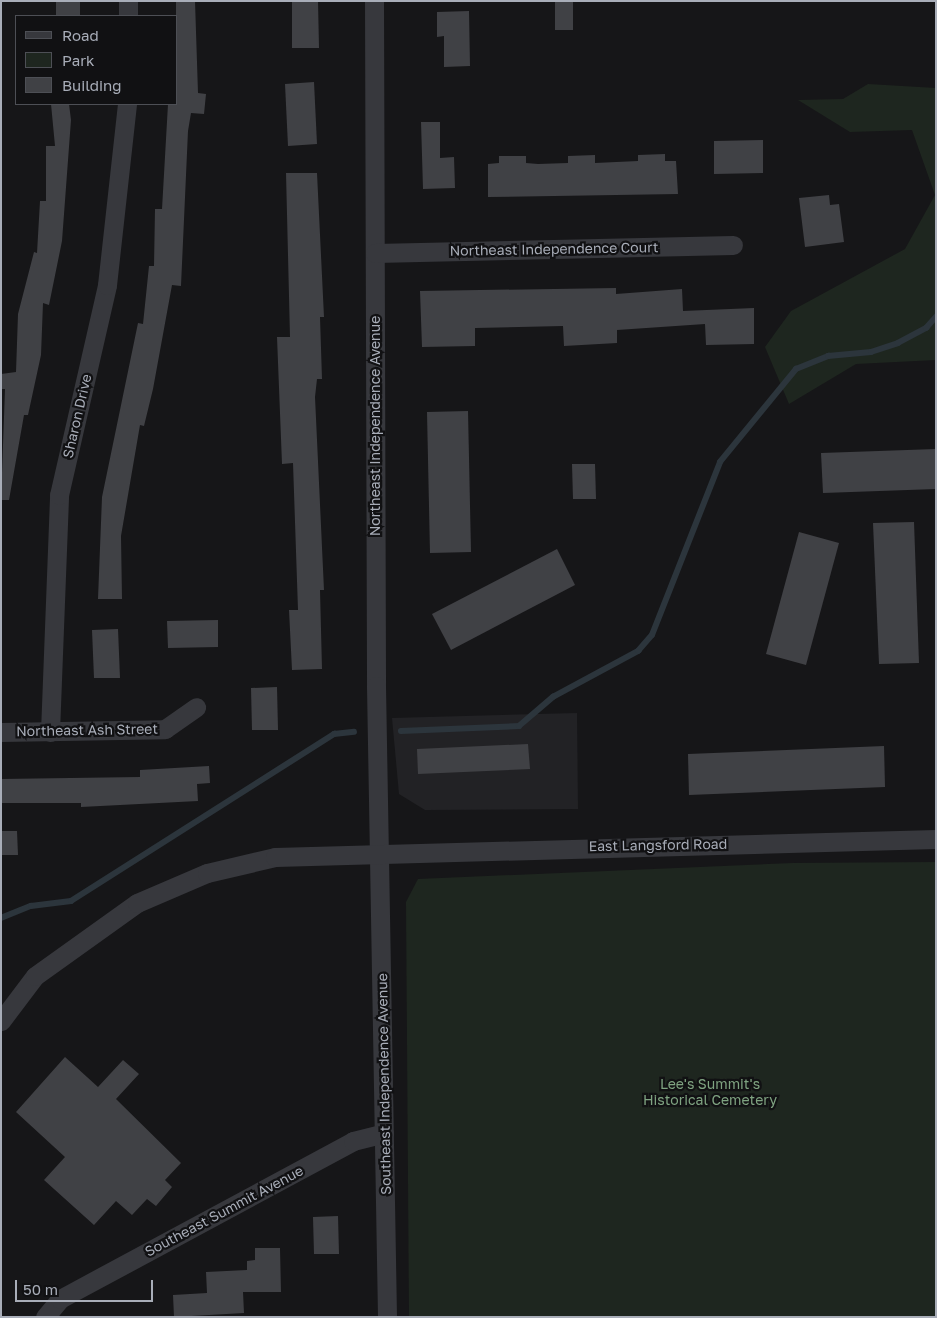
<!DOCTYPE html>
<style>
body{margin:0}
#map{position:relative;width:937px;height:1318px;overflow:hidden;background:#161618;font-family:"Golos Text",sans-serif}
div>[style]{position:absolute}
.built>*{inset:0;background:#222225}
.green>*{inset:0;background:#1e261f}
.stream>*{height:5.5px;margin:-2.75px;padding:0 2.75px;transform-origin:2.75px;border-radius:2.75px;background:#2c353c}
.building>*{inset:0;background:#404145}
.minor>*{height:19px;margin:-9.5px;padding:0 9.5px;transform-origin:9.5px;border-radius:9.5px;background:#37383d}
span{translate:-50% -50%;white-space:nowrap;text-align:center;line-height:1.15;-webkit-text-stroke:4.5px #111113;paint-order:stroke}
.street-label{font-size:14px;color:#a8adb8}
.park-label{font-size:14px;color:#7fa381}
.frame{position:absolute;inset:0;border:2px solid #a8adb8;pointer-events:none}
.legend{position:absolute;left:15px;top:15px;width:162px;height:90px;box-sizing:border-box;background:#111113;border:1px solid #4d4f55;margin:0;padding:6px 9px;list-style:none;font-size:15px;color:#a8adb8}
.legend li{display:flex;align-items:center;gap:10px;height:25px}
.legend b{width:25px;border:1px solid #4d4f55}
.scale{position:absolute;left:15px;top:1280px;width:138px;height:22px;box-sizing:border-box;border:2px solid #a8adb8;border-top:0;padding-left:6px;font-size:15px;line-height:18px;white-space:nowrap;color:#a8adb8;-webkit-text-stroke:4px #111113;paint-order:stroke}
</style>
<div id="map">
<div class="built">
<i style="clip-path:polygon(577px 713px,578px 809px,425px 810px,399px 794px,392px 718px)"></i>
</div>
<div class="green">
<i style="clip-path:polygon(868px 84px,936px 88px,936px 360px,856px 364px,789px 404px,765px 347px,791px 311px,905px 249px,935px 195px,912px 130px,850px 132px,798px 100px,843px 99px)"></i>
<i style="clip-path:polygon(936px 862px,936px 1317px,409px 1317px,406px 902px,418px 879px,793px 863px)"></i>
</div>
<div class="stream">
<i style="left:401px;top:731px;width:118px;rotate:-2.4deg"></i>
<i style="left:519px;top:726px;width:45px;rotate:-40.5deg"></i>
<i style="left:553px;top:697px;width:97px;rotate:-28.4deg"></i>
<i style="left:638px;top:651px;width:21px;rotate:-49deg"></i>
<i style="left:652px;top:635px;width:186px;rotate:-68.5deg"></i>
<i style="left:720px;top:462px;width:120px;rotate:-50.7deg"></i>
<i style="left:796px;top:369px;width:35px;rotate:-22deg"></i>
<i style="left:828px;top:356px;width:43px;rotate:-5.3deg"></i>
<i style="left:871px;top:352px;width:28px;rotate:-18deg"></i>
<i style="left:898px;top:343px;width:32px;rotate:-28deg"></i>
<i style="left:926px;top:328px;width:15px;rotate:-48deg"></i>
<i style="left:1px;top:918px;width:32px;rotate:-22deg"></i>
<i style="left:31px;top:906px;width:40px;rotate:-7.1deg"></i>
<i style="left:71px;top:901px;width:312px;rotate:-32.4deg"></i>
<i style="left:334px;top:734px;width:20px;rotate:-6deg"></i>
</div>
<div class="building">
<i style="clip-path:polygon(56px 1px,80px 1px,80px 15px,56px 16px)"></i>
<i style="clip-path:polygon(176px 1px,195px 1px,198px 93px,206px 94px,204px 114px,191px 113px,188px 131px,181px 286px,172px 285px,153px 389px,144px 426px,140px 425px,121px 536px,122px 599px,98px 599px,102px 497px,138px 323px,143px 324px,149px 266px,154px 266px,155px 209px,162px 209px,168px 104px,176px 104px)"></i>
<i style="clip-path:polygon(292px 1px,318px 1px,319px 48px,292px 48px)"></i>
<i style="clip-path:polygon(555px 2px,573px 2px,573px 30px,555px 30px)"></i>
<i style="clip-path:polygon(469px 11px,470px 66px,444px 67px,444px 36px,437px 37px,437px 12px)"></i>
<i style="clip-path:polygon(314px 82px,317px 144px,288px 146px,285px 84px)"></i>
<i style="clip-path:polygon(51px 104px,69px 104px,71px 120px,62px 241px,49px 305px,43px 303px,41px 355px,28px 415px,24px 415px,9px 500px,1px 500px,5px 389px,1px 389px,1px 374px,16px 372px,18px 314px,34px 252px,37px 253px,40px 201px,46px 201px,46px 146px,55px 146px)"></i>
<i style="clip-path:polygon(421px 122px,440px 122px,440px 158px,454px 157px,455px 188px,423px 189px)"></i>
<i style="clip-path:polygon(763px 140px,763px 173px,714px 174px,714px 141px)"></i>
<i style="clip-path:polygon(665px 154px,665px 161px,676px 161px,678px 194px,488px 197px,488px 164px,499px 163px,499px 156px,526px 156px,526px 163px,538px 164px,568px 163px,568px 156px,595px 155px,595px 163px,638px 161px,638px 155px)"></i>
<i style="clip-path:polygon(286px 173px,317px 173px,324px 317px,320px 317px,322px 379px,317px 379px,315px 397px,324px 590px,320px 590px,322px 669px,292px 670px,289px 610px,298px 610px,293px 463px,282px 464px,277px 337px,290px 337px)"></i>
<i style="clip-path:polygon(829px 195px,830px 205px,839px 204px,844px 242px,805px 247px,799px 198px)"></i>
<i style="clip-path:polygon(616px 288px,616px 294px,682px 289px,683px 311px,754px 308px,754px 344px,706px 345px,705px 324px,617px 330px,617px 343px,564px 346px,563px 326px,475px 328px,475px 346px,422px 347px,420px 291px)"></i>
<i style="clip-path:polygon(468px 411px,471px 552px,430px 553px,427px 412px)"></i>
<i style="clip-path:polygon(936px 449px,936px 489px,823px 493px,821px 453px)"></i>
<i style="clip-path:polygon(572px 464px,595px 464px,596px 499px,573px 499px)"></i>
<i style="clip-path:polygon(914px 522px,919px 663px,879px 664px,873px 523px)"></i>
<i style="clip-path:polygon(799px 532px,839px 543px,806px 665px,766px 654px)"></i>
<i style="clip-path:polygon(557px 549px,575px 585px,451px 650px,432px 614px)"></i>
<i style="clip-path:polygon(218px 620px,218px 647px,168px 648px,167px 621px)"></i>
<i style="clip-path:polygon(118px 629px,120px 678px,94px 678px,92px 630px)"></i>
<i style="clip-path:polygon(277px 687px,278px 730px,252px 730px,251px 688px)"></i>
<i style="clip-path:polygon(528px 744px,530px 769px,418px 774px,417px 749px)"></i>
<i style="clip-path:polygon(884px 746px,885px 787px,689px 795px,688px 754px)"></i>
<i style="clip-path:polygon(209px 766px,210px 783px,197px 784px,198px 801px,81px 807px,81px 803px,1px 803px,1px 779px,140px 777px,140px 770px)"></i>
<i style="clip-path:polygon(1px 831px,17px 831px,18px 855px,1px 855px)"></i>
<i style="clip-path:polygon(65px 1057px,98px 1087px,123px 1060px,139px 1074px,116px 1099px,181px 1163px,165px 1180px,172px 1187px,156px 1206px,147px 1199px,132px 1215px,116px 1201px,94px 1225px,44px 1180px,65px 1157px,16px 1112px)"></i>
<i style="clip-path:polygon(338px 1216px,339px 1254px,314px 1254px,313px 1217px)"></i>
<i style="clip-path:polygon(255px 1248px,280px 1248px,281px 1292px,243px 1292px,244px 1313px,174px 1317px,173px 1295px,207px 1293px,206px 1272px,247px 1270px,247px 1261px,255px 1260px)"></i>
</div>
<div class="minor">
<i style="left:128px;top:1px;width:15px;rotate:90deg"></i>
<i style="left:374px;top:1px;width:685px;rotate:89.83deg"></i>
<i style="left:376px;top:686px;width:631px;rotate:89deg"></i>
<i style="left:375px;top:253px;width:358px;rotate:-1.3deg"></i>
<i style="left:1px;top:732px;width:164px;rotate:-1deg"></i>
<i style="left:165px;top:729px;width:38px;rotate:-35deg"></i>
<i style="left:50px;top:732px;width:237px;rotate:-87.8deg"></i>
<i style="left:59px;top:495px;width:215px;rotate:-77.1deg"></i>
<i style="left:107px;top:285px;width:182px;rotate:-83.7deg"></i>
<i style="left:1px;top:1021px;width:56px;rotate:-52.9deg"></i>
<i style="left:35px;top:976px;width:125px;rotate:-35.6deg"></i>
<i style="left:137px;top:903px;width:76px;rotate:-23.2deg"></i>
<i style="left:207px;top:873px;width:70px;rotate:-13.2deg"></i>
<i style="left:275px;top:857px;width:661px;rotate:-1.56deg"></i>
<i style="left:45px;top:1317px;width:23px;rotate:-50deg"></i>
<i style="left:60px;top:1299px;width:333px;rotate:-28.3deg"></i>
<i style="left:353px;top:1141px;width:32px;rotate:-14deg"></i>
</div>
<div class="street-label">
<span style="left:554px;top:249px;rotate:-1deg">Northeast Independence Court</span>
<span style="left:77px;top:416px;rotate:-77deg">Sharon Drive</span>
<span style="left:375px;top:426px;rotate:-90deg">Northeast Independence Avenue</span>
<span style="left:87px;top:730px;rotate:-1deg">Northeast Ash Street</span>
<span style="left:658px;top:845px;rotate:-1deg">East Langsford Road</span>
<span style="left:384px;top:1084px;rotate:-91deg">Southeast Independence Avenue</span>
<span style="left:224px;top:1211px;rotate:-28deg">Southeast Summit Avenue</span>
</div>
<div class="park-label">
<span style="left:710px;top:1092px">Lee's Summit's<br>Historical Cemetery</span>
</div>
<div class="frame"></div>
<ul class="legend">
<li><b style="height:6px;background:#37383d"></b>Road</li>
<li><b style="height:14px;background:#1e261f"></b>Park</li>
<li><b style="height:14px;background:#404145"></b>Building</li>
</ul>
<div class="scale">50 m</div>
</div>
